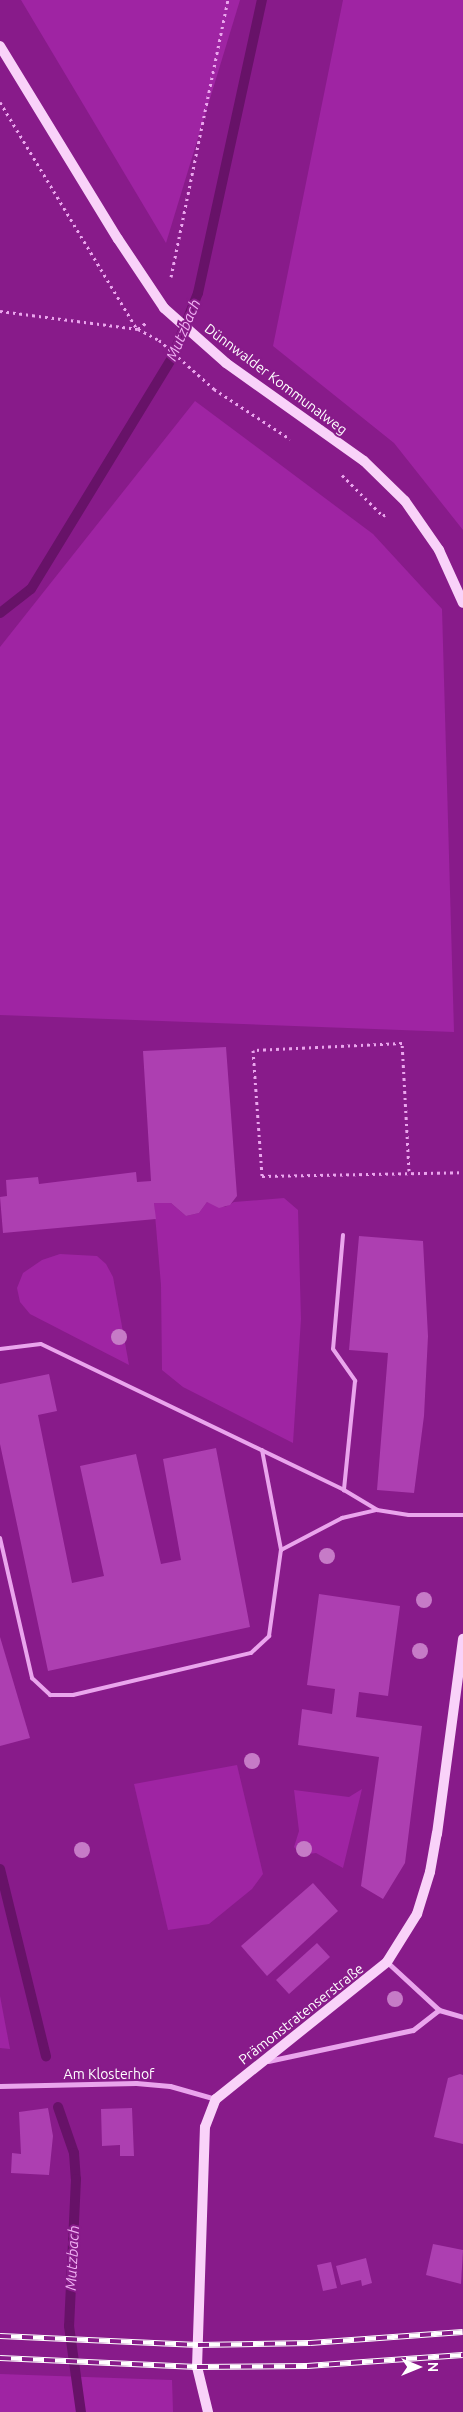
<!DOCTYPE html>
<meta charset="utf-8">
<style>
body{margin:0}
#map{position:relative;width:463px;height:2412px;overflow:hidden;background:#881b8a;font-family:Ubuntu,sans-serif}
div>[style]{position:absolute}
.green>*{inset:0;background:#9f24a3}
.stream>*{height:10px;margin:-5px;padding:0 5px;transform-origin:5px;border-radius:5px;background:#671268}
.building>*{inset:0;background:#ad3fb1}
.path>*{height:3px;margin-top:-1.5px;transform-origin:0;background:repeating-linear-gradient(90deg,#eaa5ed 0 2.5px,transparent 0 6.5px)}
.service>*{height:4px;margin:-2px;padding:0 2px;transform-origin:2px;border-radius:2px;background:#eaa5ed}
.minor>*{height:5px;margin:-2.5px;padding:0 2.5px;transform-origin:2.5px;border-radius:2.5px;background:#eaa5ed}
.secondary>*{height:10px;margin:-5px;padding:0 5px;transform-origin:5px;border-radius:5px;background:#f9d2f9}
.rail>*{height:5.5px;margin-top:-2.75px;transform-origin:0;background:repeating-linear-gradient(90deg,#881b8a 0 11px,#fff 0 22px);box-sizing:border-box;border-block:1px solid #fff}
.trees>*{width:16px;height:16px;margin:-8px;border-radius:50%;background:#c67bc7}
span{translate:-50% -50%;white-space:nowrap;text-align:center;line-height:1.15;-webkit-text-stroke:4px #881b8a;paint-order:stroke}
.street-label{font-size:14px;color:#fff}
.water-label{font-size:15px;color:#f1b1f4;font-style:italic}
.north{position:absolute;left:393px;top:2342px;width:50px;height:50px;-webkit-text-stroke:4px #881b8a;paint-order:stroke;rotate:90deg;font-size:14px;font-weight:700;line-height:20px;text-align:center;color:#fff}
.north::after{content:'';display:block;margin:auto;width:18px;height:22px;background:#fff;clip-path:polygon(50% 0,100% 100%,50% 72%,0 100%)}
</style>
<div id="map">
<div class="green">
<i style="clip-path:polygon(21px 0,240px 0,166px 243px)"></i>
<i style="clip-path:polygon(343px 0,463px 0,463px 530px,394px 443px,273px 346px)"></i>
<i style="clip-path:polygon(195px 401px,373px 534px,442px 609px,454px 1032px,0 1015px,0 647px)"></i>
<i style="clip-path:polygon(284px 1198px,298px 1210px,301px 1319px,293px 1443px,183px 1387px,162px 1370px,161px 1285px,154px 1203px,171px 1203px,186px 1216px,199px 1213px,207px 1202px,225px 1207px,234px 1202px)"></i>
<i style="clip-path:polygon(60px 1254px,97px 1256px,106px 1264px,113px 1277px,129px 1365px,30px 1314px,20px 1302px,17px 1288px,23px 1273px,42px 1260px)"></i>
<i style="clip-path:polygon(237px 1765px,263px 1874px,252px 1889px,209px 1924px,168px 1930px,134px 1784px)"></i>
<i style="clip-path:polygon(362px 1789px,343px 1868px,316px 1853px,301px 1855px,294px 1847px,299px 1831px,294px 1790px,349px 1797px)"></i>
<i style="clip-path:polygon(0 1996px,10px 2049px,0 2048px)"></i>
<i style="clip-path:polygon(0 2374px,172px 2380px,173px 2412px,0 2412px)"></i>
</div>
<div class="stream">
<i style="left:0;top:613px;width:39px;rotate:-38deg"></i>
<i style="left:31px;top:589px;width:271px;rotate:-58.6deg"></i>
<i style="left:172px;top:358px;width:70px;rotate:-68.2deg"></i>
<i style="left:198px;top:293px;width:300px;rotate:-77.7deg"></i>
<i style="left:0;top:1869px;width:193px;rotate:76.2deg"></i>
<i style="left:58px;top:2107px;width:49px;rotate:70.8deg"></i>
<i style="left:74px;top:2153px;width:26px;rotate:86deg"></i>
<i style="left:76px;top:2179px;width:147px;rotate:92.7deg"></i>
<i style="left:69px;top:2326px;width:87px;rotate:82.1deg"></i>
</div>
<div class="building">
<i style="clip-path:polygon(226px 1047px,237px 1196px,230px 1205px,219px 1208px,207px 1202px,199px 1213px,186px 1216px,171px 1203px,154px 1203px,156px 1219px,3px 1233px,0 1197px,7px 1196px,6px 1180px,38px 1177px,39px 1184px,136px 1172px,137px 1182px,151px 1181px,143px 1051px)"></i>
<i style="clip-path:polygon(359px 1236px,423px 1241px,428px 1336px,424px 1416px,414px 1493px,377px 1490px,388px 1353px,349px 1350px)"></i>
<i style="clip-path:polygon(49px 1374px,57px 1411px,38px 1415px,72px 1583px,104px 1576px,80px 1466px,136px 1454px,161px 1564px,181px 1560px,163px 1459px,216px 1448px,250px 1627px,48px 1671px,0 1444px,0 1384px)"></i>
<i style="clip-path:polygon(319px 1594px,400px 1606px,388px 1696px,359px 1692px,356px 1717px,422px 1726px,405px 1863px,383px 1899px,361px 1886px,379px 1757px,298px 1745px,302px 1709px,332px 1714px,335px 1689px,307px 1685px)"></i>
<i style="clip-path:polygon(0 1637px,30px 1738px,0 1746px)"></i>
<i style="clip-path:polygon(313px 1883px,338px 1911px,267px 1976px,241px 1946px)"></i>
<i style="clip-path:polygon(317px 1943px,330px 1957px,289px 1994px,276px 1980px)"></i>
<i style="clip-path:polygon(460px 2074px,463px 2075px,463px 2144px,434px 2137px,448px 2078px)"></i>
<i style="clip-path:polygon(48px 2108px,53px 2136px,49px 2175px,11px 2173px,12px 2153px,21px 2154px,19px 2112px)"></i>
<i style="clip-path:polygon(132px 2108px,134px 2156px,120px 2156px,120px 2145px,102px 2146px,101px 2109px)"></i>
<i style="clip-path:polygon(433px 2244px,463px 2250px,461px 2284px,426px 2275px)"></i>
<i style="clip-path:polygon(366px 2258px,372px 2283px,362px 2286px,361px 2280px,341px 2285px,336px 2266px)"></i>
<i style="clip-path:polygon(331px 2262px,337px 2288px,323px 2291px,317px 2265px)"></i>
</div>
<div class="path">
<i style="left:0;top:102px;width:265px;rotate:58.9deg"></i>
<i style="left:171px;top:277px;width:283px;rotate:-78.4deg"></i>
<i style="left:0;top:311px;width:139px;rotate:7.4deg"></i>
<i style="left:138px;top:329px;width:24px;rotate:28deg"></i>
<i style="left:159px;top:340px;width:74px;rotate:41.7deg"></i>
<i style="left:214px;top:389px;width:91px;rotate:33.3deg"></i>
<i style="left:138px;top:329px;width:11px;rotate:-38deg"></i>
<i style="left:342px;top:475px;width:58px;rotate:45deg"></i>
<i style="left:383px;top:516px;width:5px;rotate:-37deg"></i>
<i style="left:409px;top:1171px;width:128px;rotate:-93.1deg"></i>
<i style="left:402px;top:1043px;width:149px;rotate:177.3deg"></i>
<i style="left:253px;top:1050px;width:126px;rotate:85.9deg"></i>
<i style="left:262px;top:1176px;width:201px;rotate:-1.1deg"></i>
</div>
<div class="service">
<i style="left:343px;top:1235px;width:114px;rotate:95deg"></i>
<i style="left:333px;top:1349px;width:39px;rotate:55deg"></i>
<i style="left:355px;top:1381px;width:110px;rotate:95.8deg"></i>
<i style="left:0;top:1349px;width:41px;rotate:-7deg"></i>
<i style="left:41px;top:1344px;width:336px;rotate:25.7deg"></i>
<i style="left:344px;top:1490px;width:39px;rotate:31deg"></i>
<i style="left:262px;top:1450px;width:102px;rotate:79.2deg"></i>
<i style="left:0;top:1538px;width:144px;rotate:77.1deg"></i>
<i style="left:32px;top:1678px;width:25px;rotate:43deg"></i>
<i style="left:50px;top:1695px;width:23px"></i>
<i style="left:73px;top:1695px;width:183px;rotate:-13.3deg"></i>
<i style="left:251px;top:1653px;width:25px;rotate:-43deg"></i>
<i style="left:269px;top:1636px;width:87px;rotate:-82.1deg"></i>
<i style="left:281px;top:1550px;width:69px;rotate:-27.7deg"></i>
<i style="left:342px;top:1518px;width:36px;rotate:-13deg"></i>
<i style="left:377px;top:1510px;width:32px;rotate:9deg"></i>
<i style="left:409px;top:1515px;width:54px"></i>
</div>
<div class="minor">
<i style="left:387px;top:1962px;width:71px;rotate:42.7deg"></i>
<i style="left:439px;top:2010px;width:25px;rotate:16deg"></i>
<i style="left:268px;top:2061px;width:148px;rotate:-12.1deg"></i>
<i style="left:413px;top:2030px;width:33px;rotate:-38deg"></i>
<i style="left:0;top:2086px;width:136px;rotate:-1.3deg"></i>
<i style="left:136px;top:2083px;width:34px;rotate:5deg"></i>
<i style="left:170px;top:2086px;width:48px;rotate:15.8deg"></i>
</div>
<div class="secondary">
<i style="left:0;top:46px;width:226px;rotate:58.6deg"></i>
<i style="left:118px;top:239px;width:83px;rotate:56.3deg"></i>
<i style="left:164px;top:308px;width:83px;rotate:41.6deg"></i>
<i style="left:226px;top:363px;width:169px;rotate:35.4deg"></i>
<i style="left:364px;top:461px;width:57px;rotate:44.3deg"></i>
<i style="left:405px;top:501px;width:60px;rotate:55.2deg"></i>
<i style="left:439px;top:550px;width:58px;rotate:65.6deg"></i>
<i style="left:208px;top:2412px;width:46px;rotate:-103.7deg"></i>
<i style="left:197px;top:2367px;width:240px;rotate:-88.1deg"></i>
<i style="left:205px;top:2127px;width:30px;rotate:-69deg"></i>
<i style="left:216px;top:2099px;width:219px;rotate:-38.7deg"></i>
<i style="left:387px;top:1962px;width:57px;rotate:-58deg"></i>
<i style="left:417px;top:1914px;width:44px;rotate:-72.8deg"></i>
<i style="left:430px;top:1872px;width:39px;rotate:-80deg"></i>
<i style="left:437px;top:1834px;width:197px;rotate:-82.4deg"></i>
</div>
<div class="rail">
<i style="left:0;top:2336px;width:198px;rotate:2.6deg"></i>
<i style="left:198px;top:2345px;width:112px;rotate:-1deg"></i>
<i style="left:310px;top:2343px;width:153px;rotate:-4.1deg"></i>
<i style="left:0;top:2358px;width:197px;rotate:2.6deg"></i>
<i style="left:197px;top:2367px;width:110px;rotate:-0.5deg"></i>
<i style="left:307px;top:2366px;width:156px;rotate:-4deg"></i>
</div>
<div class="trees">
<i style="left:119px;top:1337px"></i>
<i style="left:327px;top:1556px"></i>
<i style="left:424px;top:1600px"></i>
<i style="left:420px;top:1651px"></i>
<i style="left:252px;top:1761px"></i>
<i style="left:304px;top:1849px"></i>
<i style="left:82px;top:1850px"></i>
<i style="left:395px;top:1999px"></i>
</div>
<div class="street-label">
<span style="left:276px;top:379px;rotate:37deg">Dünnwalder Kommunalweg</span>
<span style="left:301px;top:2014px;rotate:-38deg">Prämonstratenserstraße</span>
<span style="left:109px;top:2074px">Am Klosterhof</span>
</div>
<div class="water-label">
<span style="left:183px;top:330px;rotate:-67deg">Mutzbach</span>
<span style="left:72px;top:2258px;rotate:-87deg">Mutzbach</span>
</div>
<div class="north">N</div>
</div>
